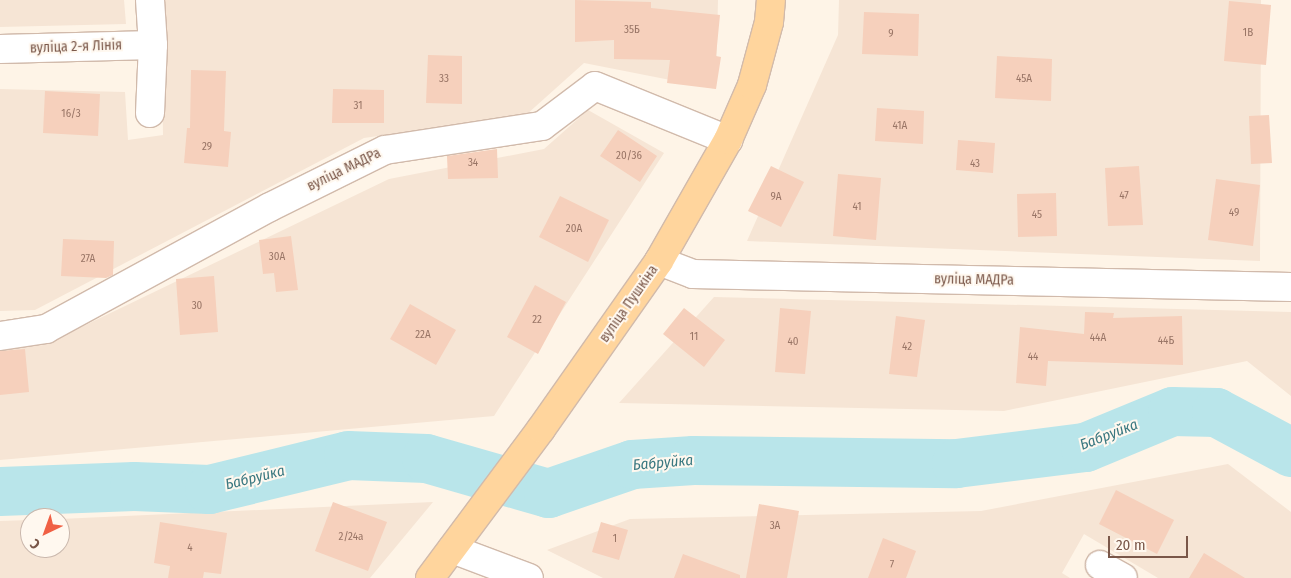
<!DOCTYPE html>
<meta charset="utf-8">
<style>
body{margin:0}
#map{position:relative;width:1291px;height:578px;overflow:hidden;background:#fef4e7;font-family:"Fira Sans Condensed",sans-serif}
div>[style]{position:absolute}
.residential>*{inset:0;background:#f6e5d5}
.river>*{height:49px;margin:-24.5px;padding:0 24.5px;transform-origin:24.5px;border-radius:24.5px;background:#b9e5ea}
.building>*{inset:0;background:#f6d0bc}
.roads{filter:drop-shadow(1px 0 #d1baab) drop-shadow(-1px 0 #d1baab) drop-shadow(0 1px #d1baab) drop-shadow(0 -1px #d1baab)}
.minor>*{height:28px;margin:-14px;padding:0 14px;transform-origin:14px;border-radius:14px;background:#fff}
.major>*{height:28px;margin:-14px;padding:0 14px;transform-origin:14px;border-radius:14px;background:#ffd59d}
span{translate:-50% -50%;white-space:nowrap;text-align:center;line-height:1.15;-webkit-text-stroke:4px #fff8ef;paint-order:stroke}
.number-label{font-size:11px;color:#997566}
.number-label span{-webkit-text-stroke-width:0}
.street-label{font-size:14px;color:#7a5749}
.water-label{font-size:15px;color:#3a7880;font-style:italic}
.north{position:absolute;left:20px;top:508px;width:50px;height:50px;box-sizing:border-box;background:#fff8ef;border:1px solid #cab8ad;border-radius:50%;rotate:222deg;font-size:14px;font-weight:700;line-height:20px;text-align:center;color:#7a5749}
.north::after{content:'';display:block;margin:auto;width:18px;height:22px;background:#f06044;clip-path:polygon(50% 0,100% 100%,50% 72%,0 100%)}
.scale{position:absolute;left:1108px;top:536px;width:80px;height:22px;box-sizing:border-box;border:2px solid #7a5749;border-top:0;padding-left:6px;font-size:15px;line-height:18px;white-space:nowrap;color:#7a5749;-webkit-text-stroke:4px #fff8ef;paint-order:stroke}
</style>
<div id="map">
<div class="residential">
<i style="clip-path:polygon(0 0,124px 0,126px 24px,0 27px)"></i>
<i style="clip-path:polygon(161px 0,718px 0,716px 89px,584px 63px,526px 115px,364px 138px,35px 310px,0 311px,0 89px,125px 92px,128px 140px,163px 135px)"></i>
<i style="clip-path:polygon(839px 0,1261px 0,1260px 261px,747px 241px,838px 35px)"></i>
<i style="clip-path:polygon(588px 110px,664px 153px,494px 416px,0 460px,0 348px,44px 345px,389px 179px,544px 149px)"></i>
<i style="clip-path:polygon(714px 297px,1291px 312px,1291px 396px,1247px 361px,1004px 411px,619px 403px)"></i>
<i style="clip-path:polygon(1228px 464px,1291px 512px,1291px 578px,1158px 578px,1084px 534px,1062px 573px,1070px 578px,603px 578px,547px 550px,630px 519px,981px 511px)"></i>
<i style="clip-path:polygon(433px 502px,370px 578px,0 578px,0 521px,30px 520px,30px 548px,60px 548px,60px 519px)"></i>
</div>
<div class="river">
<i style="left:0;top:491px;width:134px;rotate:-2.1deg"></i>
<i style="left:134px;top:486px;width:75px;rotate:2.3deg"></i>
<i style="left:209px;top:489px;width:143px;rotate:-13.7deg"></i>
<i style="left:348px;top:455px;width:78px;rotate:2.2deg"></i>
<i style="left:426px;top:458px;width:127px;rotate:16deg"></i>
<i style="left:548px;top:493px;width:89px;rotate:-19deg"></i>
<i style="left:632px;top:464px;width:61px;rotate:-3.8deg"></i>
<i style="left:693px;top:460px;width:263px;rotate:0.7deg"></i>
<i style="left:956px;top:463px;width:130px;rotate:-7.1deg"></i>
<i style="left:1085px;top:447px;width:94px;rotate:-22.5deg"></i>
<i style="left:1172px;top:411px;width:44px;rotate:1.3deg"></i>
<i style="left:1216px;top:412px;width:85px;rotate:28.1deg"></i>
</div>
<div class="building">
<i style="clip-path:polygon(575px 0,651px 2px,651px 8px,720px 15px,716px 56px,721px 57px,716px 89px,667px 83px,670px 60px,614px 59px,614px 40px,575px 42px)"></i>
<i style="clip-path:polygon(1229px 1px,1271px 5px,1266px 65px,1224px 61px)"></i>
<i style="clip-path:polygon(864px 12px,919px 14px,918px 56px,862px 54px)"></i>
<i style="clip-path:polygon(428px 55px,462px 56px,462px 104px,426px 103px)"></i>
<i style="clip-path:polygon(997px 56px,1052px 59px,1051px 101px,995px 98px)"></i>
<i style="clip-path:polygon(191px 70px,226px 71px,224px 131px,231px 132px,228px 167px,184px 163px,187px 128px,190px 128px)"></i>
<i style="clip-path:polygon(333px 89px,384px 90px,384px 123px,332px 123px)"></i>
<i style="clip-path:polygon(45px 91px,100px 94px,98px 136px,43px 133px)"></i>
<i style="clip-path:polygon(877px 108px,924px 111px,923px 144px,875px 141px)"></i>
<i style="clip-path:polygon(1269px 115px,1272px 163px,1251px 164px,1249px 116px)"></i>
<i style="clip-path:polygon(618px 130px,657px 156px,640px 182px,600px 156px)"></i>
<i style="clip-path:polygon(958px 140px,995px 143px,993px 173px,956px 170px)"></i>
<i style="clip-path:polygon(497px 149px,498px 178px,448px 179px,447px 156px)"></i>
<i style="clip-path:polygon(771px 166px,804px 182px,781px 227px,748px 211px)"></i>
<i style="clip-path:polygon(1139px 166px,1143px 225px,1108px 226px,1105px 168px)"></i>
<i style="clip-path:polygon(838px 174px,881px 178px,876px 240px,833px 236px)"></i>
<i style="clip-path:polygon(1216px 179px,1260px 185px,1253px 246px,1208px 240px)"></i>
<i style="clip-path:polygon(1056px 193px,1057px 236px,1018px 237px,1017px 194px)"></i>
<i style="clip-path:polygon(560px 196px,609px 220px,588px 262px,539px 237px)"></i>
<i style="clip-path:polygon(291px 236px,298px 290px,276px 292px,274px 273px,263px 274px,259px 240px)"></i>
<i style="clip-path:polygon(63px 239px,114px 241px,113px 275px,106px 278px,61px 276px)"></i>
<i style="clip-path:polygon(214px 276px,218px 332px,180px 335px,176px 279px)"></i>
<i style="clip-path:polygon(535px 285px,566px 302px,538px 354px,507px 337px)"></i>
<i style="clip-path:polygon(410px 304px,456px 330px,436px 365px,390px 339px)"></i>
<i style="clip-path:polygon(684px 308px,725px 340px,704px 367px,663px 334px)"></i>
<i style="clip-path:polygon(780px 308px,811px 311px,805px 374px,775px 372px)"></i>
<i style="clip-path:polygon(1085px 312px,1114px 313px,1113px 318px,1182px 316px,1183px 365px,1048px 361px,1046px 386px,1016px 383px,1020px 327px,1084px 334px)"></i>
<i style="clip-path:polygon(896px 316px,925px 320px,917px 377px,889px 374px)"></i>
<i style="clip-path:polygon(25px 349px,29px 392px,0 395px,0 351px)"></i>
<i style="clip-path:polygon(1116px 490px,1174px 520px,1157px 554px,1099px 524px)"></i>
<i style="clip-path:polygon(333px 502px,387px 522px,368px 571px,315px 551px)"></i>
<i style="clip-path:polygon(759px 504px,799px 511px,787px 578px,746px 578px)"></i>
<i style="clip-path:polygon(160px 522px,227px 533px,221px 574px,204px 572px,203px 578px,168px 578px,170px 566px,154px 563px)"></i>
<i style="clip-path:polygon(601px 522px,628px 530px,619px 560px,592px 552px)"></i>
<i style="clip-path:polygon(883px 538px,916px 551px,906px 578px,868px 578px)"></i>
<i style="clip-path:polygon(1204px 553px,1245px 578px,1189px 578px)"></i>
<i style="clip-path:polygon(683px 554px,740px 575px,740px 578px,674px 578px)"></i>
</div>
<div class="roads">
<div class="minor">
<i style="left:0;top:49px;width:153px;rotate:-1.5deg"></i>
<i style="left:150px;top:113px;width:68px;rotate:-87.5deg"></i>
<i style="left:153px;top:45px;width:45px;rotate:-93.8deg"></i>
<i style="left:659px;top:261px;width:36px;rotate:21deg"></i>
<i style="left:693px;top:274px;width:598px;rotate:1.25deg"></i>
<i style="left:0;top:336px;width:47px;rotate:-8.7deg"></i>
<i style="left:46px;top:329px;width:255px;rotate:-28.6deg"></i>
<i style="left:270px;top:207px;width:128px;rotate:-26.4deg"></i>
<i style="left:385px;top:150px;width:159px;rotate:-8.7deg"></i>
<i style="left:542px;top:126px;width:66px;rotate:-37deg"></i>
<i style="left:595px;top:86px;width:144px;rotate:22.1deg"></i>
<i style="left:452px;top:549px;width:82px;rotate:20.6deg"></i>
<i style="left:1100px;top:565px;width:26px;rotate:29deg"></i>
</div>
<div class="major">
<i style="left:430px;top:578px;width:186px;rotate:-53.3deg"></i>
<i style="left:541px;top:429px;width:205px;rotate:-54.9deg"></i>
<i style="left:659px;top:261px;width:139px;rotate:-60.3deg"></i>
<i style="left:728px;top:140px;width:60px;rotate:-66.4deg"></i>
<i style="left:752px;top:85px;width:65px;rotate:-74.9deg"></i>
<i style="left:769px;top:22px;width:22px;rotate:-85deg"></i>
</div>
</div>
<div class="number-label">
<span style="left:632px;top:30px">35Б</span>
<span style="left:1248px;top:33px">1В</span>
<span style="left:891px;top:34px">9</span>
<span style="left:444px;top:79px">33</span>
<span style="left:1024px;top:79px">45А</span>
<span style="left:358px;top:106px">31</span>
<span style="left:71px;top:114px">16/3</span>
<span style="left:900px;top:126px">41А</span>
<span style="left:207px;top:147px">29</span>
<span style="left:629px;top:156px">20/36</span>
<span style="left:473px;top:163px">34</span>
<span style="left:975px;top:164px">43</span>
<span style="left:1124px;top:196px">47</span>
<span style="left:776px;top:197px">9А</span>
<span style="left:857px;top:207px">41</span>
<span style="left:1234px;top:213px">49</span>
<span style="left:1037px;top:215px">45</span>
<span style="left:574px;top:229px">20А</span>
<span style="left:277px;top:257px">30А</span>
<span style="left:88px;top:259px">27А</span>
<span style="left:197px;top:306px">30</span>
<span style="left:537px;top:320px">22</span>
<span style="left:423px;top:335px">22А</span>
<span style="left:694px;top:337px">11</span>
<span style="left:1098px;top:338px">44А</span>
<span style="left:1166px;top:341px">44Б</span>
<span style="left:793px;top:342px">40</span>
<span style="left:907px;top:347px">42</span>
<span style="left:1033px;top:357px">44</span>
<span style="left:775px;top:526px">3А</span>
<span style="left:351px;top:537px">2/24а</span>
<span style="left:615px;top:539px">1</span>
<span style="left:190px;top:548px">4</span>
<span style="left:892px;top:565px">7</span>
</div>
<div class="street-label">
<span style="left:76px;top:47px;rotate:-2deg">вуліца 2-я Лінія</span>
<span style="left:344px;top:170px;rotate:-26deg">вуліца МАДРа</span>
<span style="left:974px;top:280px;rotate:1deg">вуліца МАДРа</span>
<span style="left:629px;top:304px;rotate:-55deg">вуліца Пушкіна</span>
</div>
<div class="water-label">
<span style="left:1109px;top:435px;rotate:-21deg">Бабруйка</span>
<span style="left:663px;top:463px;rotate:-5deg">Бабруйка</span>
<span style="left:255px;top:478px;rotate:-14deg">Бабруйка</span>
</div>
<div class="north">С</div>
<div class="scale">20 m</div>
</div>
